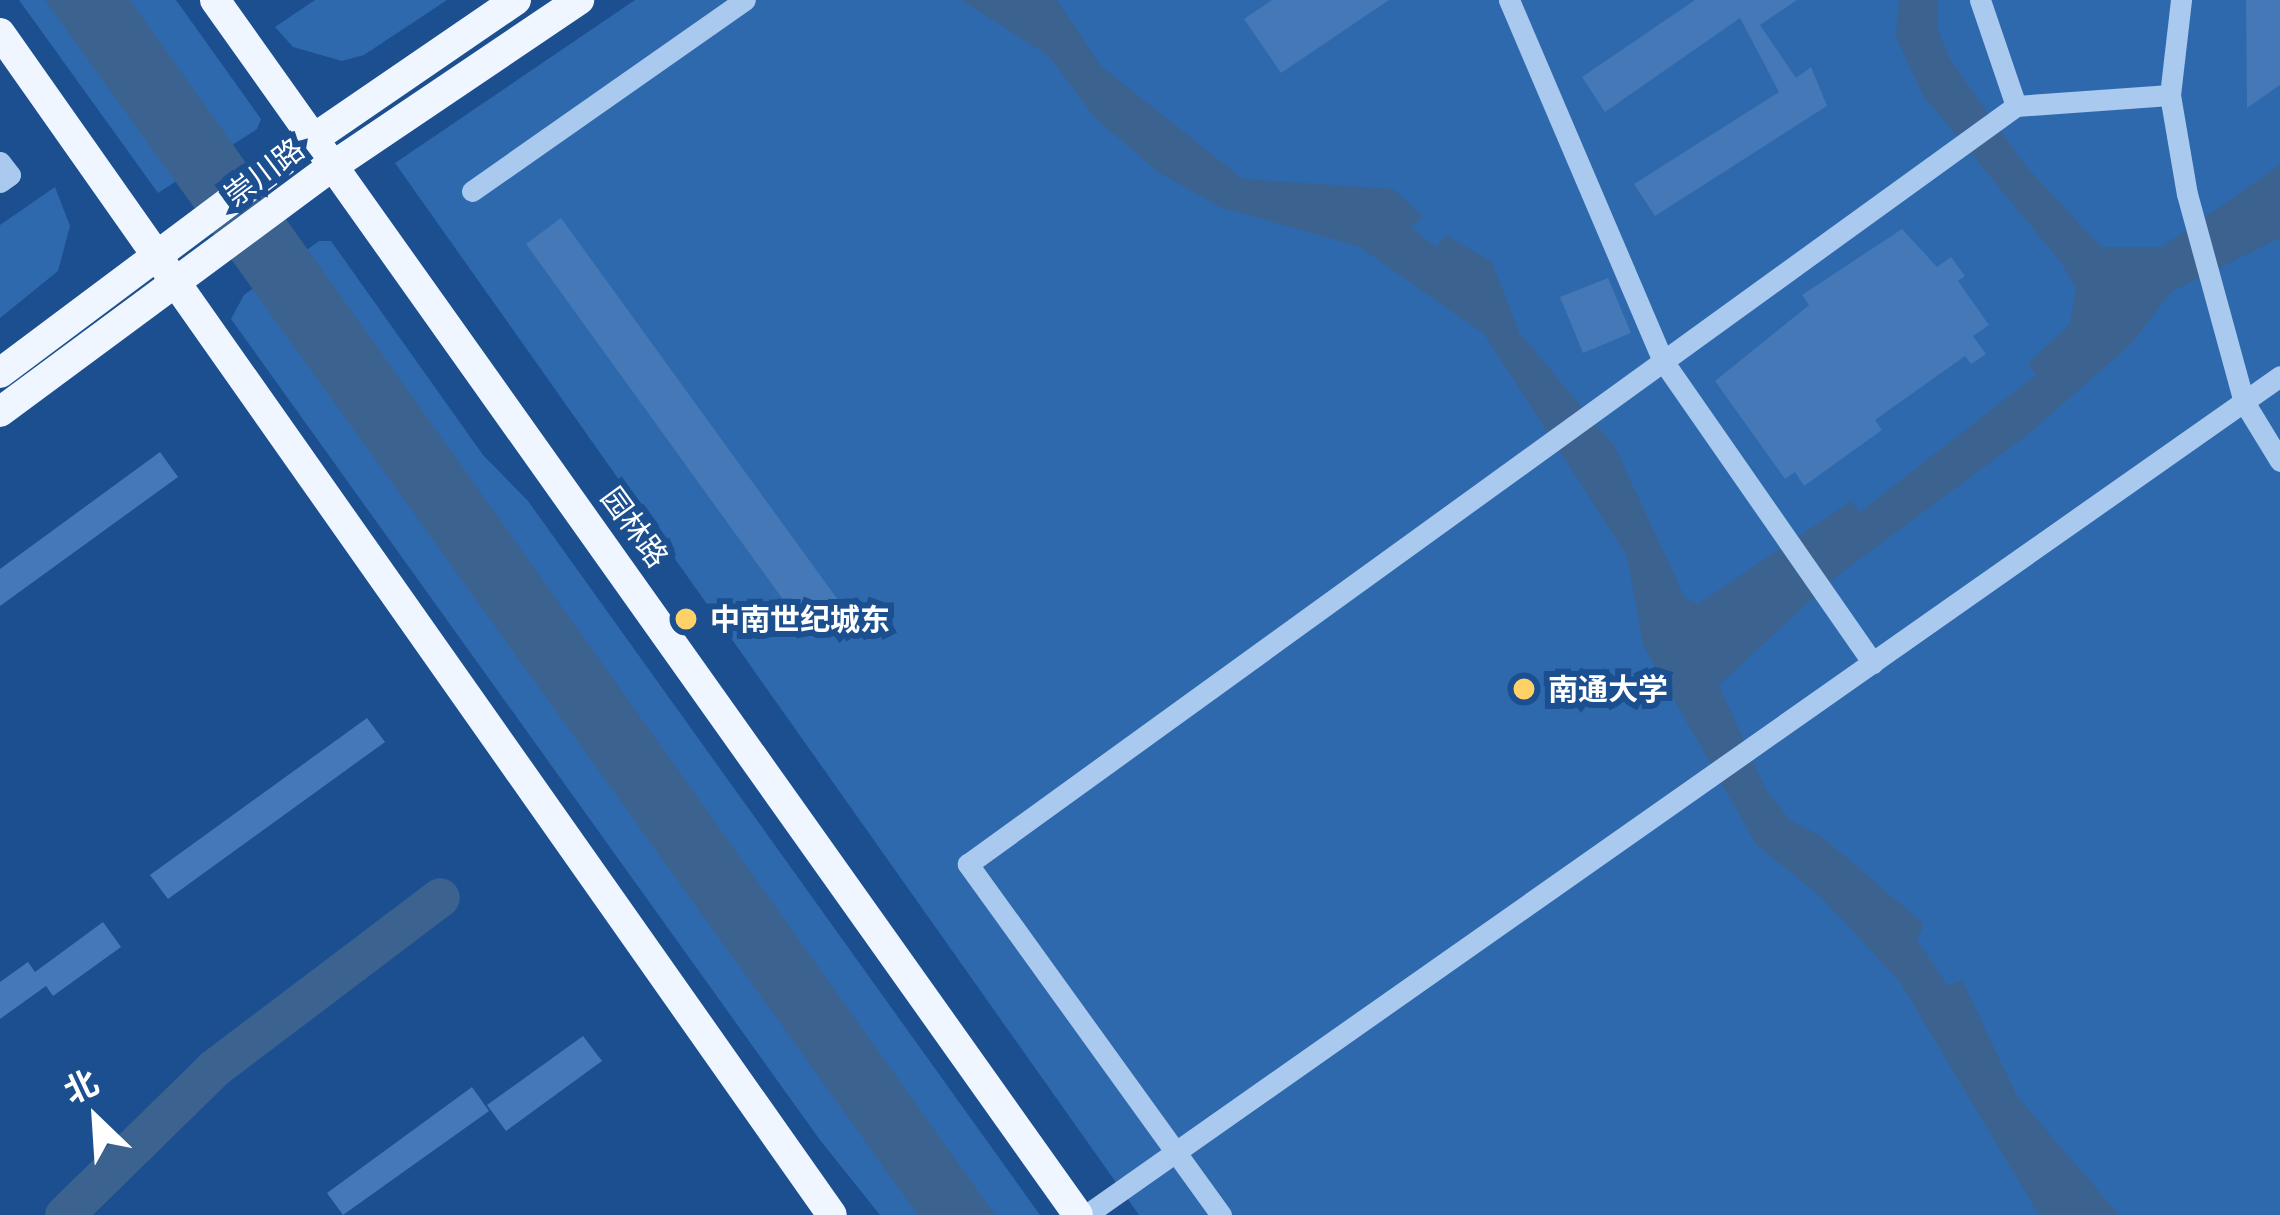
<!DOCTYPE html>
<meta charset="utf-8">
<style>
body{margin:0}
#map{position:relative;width:2280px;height:1215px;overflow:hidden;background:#1b4f8f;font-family:Mulish,"Noto Sans SC",sans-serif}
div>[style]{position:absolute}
.green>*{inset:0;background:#2e69ad}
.water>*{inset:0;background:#3c6290}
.river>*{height:39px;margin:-19.5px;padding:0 19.5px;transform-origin:19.5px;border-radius:19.5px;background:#3c6290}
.building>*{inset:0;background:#4478b7}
.minor>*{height:21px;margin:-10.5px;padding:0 10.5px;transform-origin:10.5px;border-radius:10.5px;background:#a9c9ee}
.major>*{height:30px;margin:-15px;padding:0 15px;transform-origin:15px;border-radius:15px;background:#f0f6ff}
.dots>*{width:33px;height:33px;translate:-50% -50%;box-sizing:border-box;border:6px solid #1b4f8f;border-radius:50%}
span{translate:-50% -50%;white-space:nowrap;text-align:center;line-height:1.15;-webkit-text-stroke:12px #1b4f8f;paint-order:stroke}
.street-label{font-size:30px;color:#fff}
.poi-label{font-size:30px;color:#fff;font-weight:700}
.left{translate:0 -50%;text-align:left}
.north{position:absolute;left:36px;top:1059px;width:120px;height:120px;-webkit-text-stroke:9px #1b4f8f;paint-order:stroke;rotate:335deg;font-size:33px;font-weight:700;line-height:48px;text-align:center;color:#fff}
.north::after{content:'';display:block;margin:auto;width:42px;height:54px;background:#fff;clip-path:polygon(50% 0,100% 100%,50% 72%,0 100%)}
</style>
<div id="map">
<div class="green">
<i style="clip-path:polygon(19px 0,176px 0,261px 119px,257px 129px,158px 193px)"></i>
<i style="clip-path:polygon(315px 0,447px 0,364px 55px,342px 61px,293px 47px,275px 27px)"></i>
<i style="clip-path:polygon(635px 0,2280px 0,2280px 1215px,1139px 1215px,395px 163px)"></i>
<i style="clip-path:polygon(55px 187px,70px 226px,58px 271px,0 318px,0 225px)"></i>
<i style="clip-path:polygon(319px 241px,331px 241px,483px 455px,528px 501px,1040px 1215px,880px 1215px,820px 1140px,231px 319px,244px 295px)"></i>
</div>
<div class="water">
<i style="clip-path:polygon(45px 0,130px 0,995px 1215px,918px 1215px)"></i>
<i style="clip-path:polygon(961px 0,1057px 0,1101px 66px,1243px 179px,1393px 189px,1423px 217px,1411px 227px,1436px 247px,1446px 235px,1492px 262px,1519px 332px,1615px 447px,1685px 598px,1698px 604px,1851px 501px,1860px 512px,2036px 375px,2028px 363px,2070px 324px,2076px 289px,2063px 265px,1922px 94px,1896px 37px,1899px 0,1938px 0,1937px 27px,1951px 61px,2025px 165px,2101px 247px,2162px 247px,2280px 165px,2280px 238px,2171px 292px,2132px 343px,2031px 432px,1836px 577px,1719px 685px,1766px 790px,1790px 820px,1821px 836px,1924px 924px,1917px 940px,1948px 986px,1962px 980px,2017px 1096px,2119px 1215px,2039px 1215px,1900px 982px,1822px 898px,1756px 844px,1643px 645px,1627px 556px,1484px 334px,1358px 246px,1220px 207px,1158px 172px,1094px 117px,1049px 56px)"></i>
</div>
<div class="river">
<i style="left:64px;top:1215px;width:210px;rotate:-44.4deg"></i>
<i style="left:214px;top:1068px;width:283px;rotate:-37.1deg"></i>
</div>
<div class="building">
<i style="clip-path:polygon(1272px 0,1389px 0,1281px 73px,1244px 19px)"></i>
<i style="clip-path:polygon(1695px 0,1797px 0,1760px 25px,1796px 78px,1811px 67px,1827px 106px,1655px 216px,1634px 184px,1779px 92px,1740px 18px,1605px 112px,1582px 77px)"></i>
<i style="clip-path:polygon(2246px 0,2280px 0,2280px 85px,2247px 108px)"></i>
<i style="clip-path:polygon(561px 218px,846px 611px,810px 637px,526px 244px)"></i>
<i style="clip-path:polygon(1902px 229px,1937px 267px,1951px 257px,1965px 276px,1958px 281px,1989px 325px,1973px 336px,1986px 354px,1971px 364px,1965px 356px,1875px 420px,1882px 430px,1804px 486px,1795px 472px,1785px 479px,1715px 381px,1809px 305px,1802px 295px)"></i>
<i style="clip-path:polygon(1608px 278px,1631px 333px,1583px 353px,1560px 297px)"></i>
<i style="clip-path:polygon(160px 452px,178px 477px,0 606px,0 569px)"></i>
<i style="clip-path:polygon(367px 718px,385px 742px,168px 899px,150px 875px)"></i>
<i style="clip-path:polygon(103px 922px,121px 947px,53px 996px,46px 986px,0 1019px,0 982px,28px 962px,35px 972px)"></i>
<i style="clip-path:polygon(583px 1036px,602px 1061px,506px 1131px,487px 1105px)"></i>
<i style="clip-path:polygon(472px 1087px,489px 1111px,343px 1215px,327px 1193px)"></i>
</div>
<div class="minor">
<i style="left:1509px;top:0;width:392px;rotate:66.9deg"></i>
<i style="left:1663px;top:361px;width:368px;rotate:55.2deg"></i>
<i style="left:1980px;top:0;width:112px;rotate:71.2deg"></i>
<i style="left:2181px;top:0;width:96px;rotate:96.6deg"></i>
<i style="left:2170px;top:95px;width:100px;rotate:80.3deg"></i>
<i style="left:2187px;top:194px;width:216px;rotate:74.7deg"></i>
<i style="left:2244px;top:402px;width:69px;rotate:58.6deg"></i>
<i style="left:0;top:162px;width:16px;rotate:52deg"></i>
<i style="left:10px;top:175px;width:12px;rotate:145deg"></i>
<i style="left:472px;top:191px;width:333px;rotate:-35deg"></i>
<i style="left:1086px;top:1215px;width:1459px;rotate:-35.09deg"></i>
<i style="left:1221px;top:1215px;width:433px;rotate:-125.8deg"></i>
<i style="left:968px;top:864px;width:1293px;rotate:-35.88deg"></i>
<i style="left:2016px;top:106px;width:154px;rotate:-4.1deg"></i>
</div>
<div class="major">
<i style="left:215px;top:0;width:1490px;rotate:54.61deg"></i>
<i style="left:0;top:33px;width:1445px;rotate:54.86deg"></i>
<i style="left:0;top:373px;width:391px;rotate:-36.8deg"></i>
<i style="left:313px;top:139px;width:246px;rotate:-34.4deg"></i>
<i style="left:0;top:412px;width:414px;rotate:-36.5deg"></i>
<i style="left:333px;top:166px;width:297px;rotate:-34deg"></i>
</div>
<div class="dots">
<i style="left:686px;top:619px;background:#ffd166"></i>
<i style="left:1524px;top:689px;background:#ffd166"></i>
</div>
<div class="street-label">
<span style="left:264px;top:172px;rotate:-37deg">崇川路</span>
<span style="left:635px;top:527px;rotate:54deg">园林路</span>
</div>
<div class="poi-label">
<span class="left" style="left:710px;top:619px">中南世纪城东</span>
<span class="left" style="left:1548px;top:689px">南通大学</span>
</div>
<div class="north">北</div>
</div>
